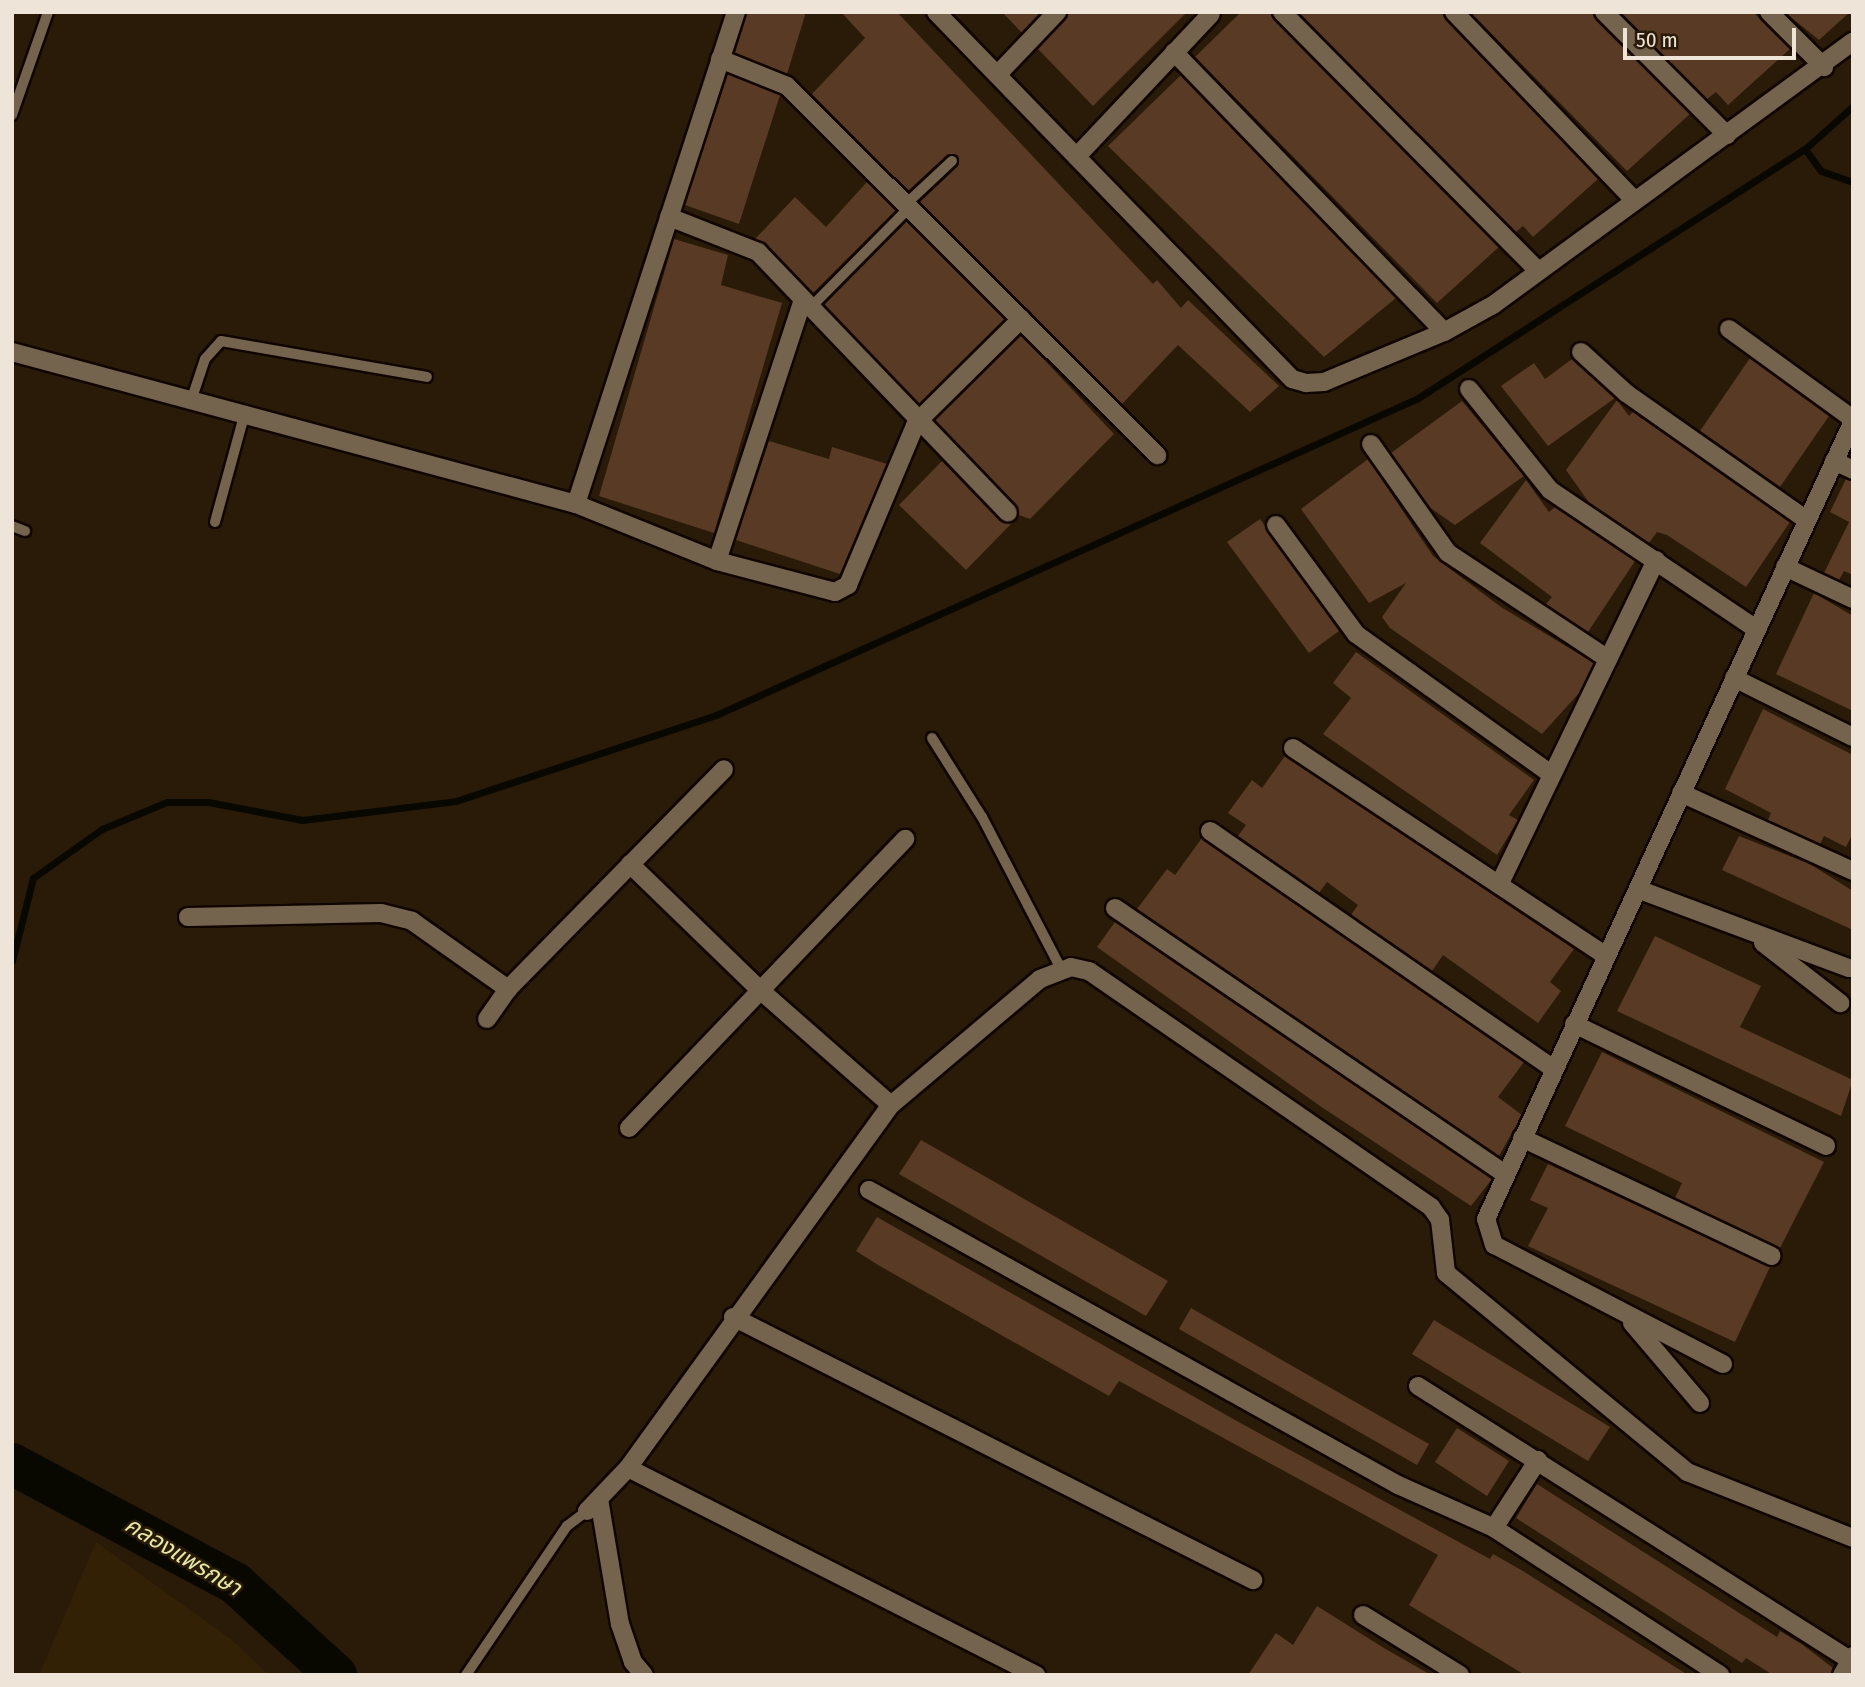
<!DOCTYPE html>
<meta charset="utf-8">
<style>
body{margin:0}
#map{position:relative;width:1865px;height:1687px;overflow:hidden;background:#291b07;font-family:"Fira Sans Condensed","Noto Sans Thai",sans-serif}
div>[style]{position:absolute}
.built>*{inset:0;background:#332106}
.stream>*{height:7px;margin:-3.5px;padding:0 3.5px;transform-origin:3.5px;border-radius:3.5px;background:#090800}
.river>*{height:42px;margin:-21px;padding:0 21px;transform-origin:21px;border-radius:21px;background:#090800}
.building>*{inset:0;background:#583a25}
.roads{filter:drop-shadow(2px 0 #110500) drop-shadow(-2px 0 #110500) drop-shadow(0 2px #110500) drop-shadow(0 -2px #110500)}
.service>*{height:10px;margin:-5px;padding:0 5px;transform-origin:5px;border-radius:5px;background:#74634d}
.minor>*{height:18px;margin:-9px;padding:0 9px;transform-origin:9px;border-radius:9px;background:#74634d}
span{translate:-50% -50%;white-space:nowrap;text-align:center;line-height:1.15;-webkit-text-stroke:5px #291b07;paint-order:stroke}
.water-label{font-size:23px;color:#e5e8a8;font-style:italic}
.frame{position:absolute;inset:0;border:14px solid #eee4d8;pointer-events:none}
.scale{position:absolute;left:1623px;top:28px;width:173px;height:32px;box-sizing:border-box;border:4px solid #eee4d8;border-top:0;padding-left:9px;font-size:21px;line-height:24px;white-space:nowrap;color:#eee4d8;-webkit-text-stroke:5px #291b07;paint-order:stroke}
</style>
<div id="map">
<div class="built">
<i style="clip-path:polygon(96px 1542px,232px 1640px,269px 1675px,39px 1675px)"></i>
</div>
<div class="stream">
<i style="left:1805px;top:149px;width:27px;rotate:54deg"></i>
<i style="left:1821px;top:171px;width:34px;rotate:19deg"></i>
<i style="left:12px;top:961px;width:86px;rotate:-75.8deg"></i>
<i style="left:33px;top:878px;width:85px;rotate:-35.4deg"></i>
<i style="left:102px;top:829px;width:70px;rotate:-22.6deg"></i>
<i style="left:167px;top:802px;width:41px"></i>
<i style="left:208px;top:802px;width:96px;rotate:10.8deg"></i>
<i style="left:302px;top:820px;width:155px;rotate:-7deg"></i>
<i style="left:456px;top:801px;width:274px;rotate:-18.3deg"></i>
<i style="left:716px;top:715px;width:770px;rotate:-24.3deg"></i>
<i style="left:1418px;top:398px;width:460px;rotate:-32.8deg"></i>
<i style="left:1805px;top:149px;width:64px;rotate:-41.9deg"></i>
</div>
<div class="river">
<i style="left:12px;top:1464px;width:253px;rotate:28.1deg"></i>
<i style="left:235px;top:1583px;width:137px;rotate:42.3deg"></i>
</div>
<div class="building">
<i style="clip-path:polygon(747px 12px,806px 12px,787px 74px,735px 53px)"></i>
<i style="clip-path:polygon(841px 12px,897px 12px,1153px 284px,1157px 280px,1181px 308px,1188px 300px,1279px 386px,1250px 412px,1178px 345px,1122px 404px,920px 202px,958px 166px,957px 155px,947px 155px,908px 191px,812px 94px,865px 38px)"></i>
<i style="clip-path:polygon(1002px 12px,1041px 12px,1022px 33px)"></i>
<i style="clip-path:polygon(1068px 12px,1187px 12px,1093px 106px,1038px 49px)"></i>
<i style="clip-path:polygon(1241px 12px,1271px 12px,1499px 247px,1437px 303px,1195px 57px)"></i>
<i style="clip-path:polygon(1298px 12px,1443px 12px,1598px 179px,1533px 237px,1523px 226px,1516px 232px)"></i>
<i style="clip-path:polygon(1470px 12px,1593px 12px,1690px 114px,1627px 171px)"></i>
<i style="clip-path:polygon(1620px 12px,1753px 12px,1790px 49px,1728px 105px,1716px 92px,1707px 99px)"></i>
<i style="clip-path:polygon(1850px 12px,1819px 40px,1788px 15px,1791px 12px)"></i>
<i style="clip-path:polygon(728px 74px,780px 95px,739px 224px,685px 205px)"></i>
<i style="clip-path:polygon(1181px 75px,1396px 298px,1324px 357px,1108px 146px)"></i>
<i style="clip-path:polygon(867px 182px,896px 210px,813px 293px,755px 239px,795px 197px,826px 227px)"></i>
<i style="clip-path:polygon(907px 221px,1005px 319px,919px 404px,824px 305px)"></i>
<i style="clip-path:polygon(674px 239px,728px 255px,721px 285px,782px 303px,714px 533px,599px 496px)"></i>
<i style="clip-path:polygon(1021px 335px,1114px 434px,1030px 519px,1019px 515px,935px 420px)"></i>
<i style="clip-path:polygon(1750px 358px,1829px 416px,1780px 487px,1700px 431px)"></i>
<i style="clip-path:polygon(1572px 359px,1615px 398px,1548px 446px,1501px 386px,1534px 363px,1545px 379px)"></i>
<i style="clip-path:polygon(1617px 400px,1629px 416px,1633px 412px,1790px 522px,1746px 587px,1667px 535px,1657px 532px,1649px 543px,1590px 504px,1566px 470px)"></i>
<i style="clip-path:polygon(1462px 401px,1524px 476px,1455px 525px,1429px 507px,1391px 453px)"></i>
<i style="clip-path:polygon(769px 441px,829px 459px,832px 447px,887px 464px,840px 574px,736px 540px)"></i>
<i style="clip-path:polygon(1368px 459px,1433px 556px,1501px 607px,1594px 663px,1580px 692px,1542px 734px,1390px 628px,1382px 617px,1406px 583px,1369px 603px,1301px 509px)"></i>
<i style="clip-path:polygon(942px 461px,1000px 521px,1011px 524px,966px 570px,899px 505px)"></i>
<i style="clip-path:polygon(1846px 479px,1853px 481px,1853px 575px,1844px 571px,1839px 580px,1824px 573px,1849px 522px,1830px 512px)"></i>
<i style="clip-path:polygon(1526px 480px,1549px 512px,1555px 507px,1635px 561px,1588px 632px,1546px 604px,1552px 597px,1480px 543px)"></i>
<i style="clip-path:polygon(1260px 519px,1339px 631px,1309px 653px,1227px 542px)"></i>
<i style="clip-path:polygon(1814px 593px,1853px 616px,1853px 711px,1776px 674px)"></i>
<i style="clip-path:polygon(1356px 652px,1534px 780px,1509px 815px,1518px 820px,1497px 855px,1323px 734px,1351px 698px,1333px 683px)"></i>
<i style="clip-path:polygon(1763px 709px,1853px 755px,1853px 833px,1846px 847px,1824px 836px,1820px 844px,1768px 820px,1771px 813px,1725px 789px)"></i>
<i style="clip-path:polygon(1285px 756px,1574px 949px,1550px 982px,1561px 991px,1538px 1023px,1443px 955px,1432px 971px,1351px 915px,1358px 905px,1327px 882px,1319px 893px,1238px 836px,1246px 825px,1228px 813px,1252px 780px,1262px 788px)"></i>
<i style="clip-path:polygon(1739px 836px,1810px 864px,1853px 891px,1853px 930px,1722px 870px)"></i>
<i style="clip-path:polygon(1202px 838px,1524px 1062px,1498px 1097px,1522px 1115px,1499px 1156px,1137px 909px,1167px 869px,1175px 875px)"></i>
<i style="clip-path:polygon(1115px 922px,1492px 1179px,1471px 1206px,1320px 1106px,1097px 947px)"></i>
<i style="clip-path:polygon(1655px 936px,1761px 986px,1740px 1027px,1853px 1080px,1841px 1116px,1617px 1011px)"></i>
<i style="clip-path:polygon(1602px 1052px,1824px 1162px,1780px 1248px,1675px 1198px,1682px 1183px,1565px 1126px)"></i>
<i style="clip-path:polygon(921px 1140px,1168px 1281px,1146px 1316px,899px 1174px)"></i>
<i style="clip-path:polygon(1548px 1164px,1770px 1267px,1735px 1342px,1528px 1246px,1548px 1208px,1530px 1200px)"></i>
<i style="clip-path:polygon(877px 1217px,1235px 1420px,1490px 1559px,1493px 1554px,1523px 1571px,1688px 1675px,1525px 1675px,1409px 1605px,1438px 1555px,1119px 1381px,1109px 1396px,878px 1265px,856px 1251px)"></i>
<i style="clip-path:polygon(1191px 1308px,1429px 1444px,1417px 1465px,1179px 1329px)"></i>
<i style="clip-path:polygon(1434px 1320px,1610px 1427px,1588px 1461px,1412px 1354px)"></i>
<i style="clip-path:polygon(1457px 1428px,1509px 1461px,1487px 1496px,1435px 1462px)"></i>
<i style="clip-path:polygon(1537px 1484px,1777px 1637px,1780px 1631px,1803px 1645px,1833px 1668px,1831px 1675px,1773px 1675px,1746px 1658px,1742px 1663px,1516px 1518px)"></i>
<i style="clip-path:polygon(1317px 1606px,1384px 1648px,1431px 1675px,1248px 1675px,1276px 1633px,1293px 1645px)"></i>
</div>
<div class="roads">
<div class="service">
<i style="left:12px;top:115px;width:109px;rotate:-70.7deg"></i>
<i style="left:906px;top:204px;width:63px;rotate:-43.1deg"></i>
<i style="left:810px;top:308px;width:141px;rotate:-45.3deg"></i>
<i style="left:191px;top:401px;width:44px;rotate:-71.6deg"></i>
<i style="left:205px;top:359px;width:24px;rotate:-48deg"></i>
<i style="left:221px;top:341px;width:209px;rotate:9.9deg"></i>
<i style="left:215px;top:522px;width:110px;rotate:-74.7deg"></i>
<i style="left:12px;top:526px;width:14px;rotate:21deg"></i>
<i style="left:932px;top:738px;width:93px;rotate:57.7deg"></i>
<i style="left:982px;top:817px;width:171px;rotate:62.5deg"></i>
<i style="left:466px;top:1675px;width:180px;rotate:-55.9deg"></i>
<i style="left:567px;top:1526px;width:25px;rotate:-37deg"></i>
</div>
<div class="minor">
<i style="left:936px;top:12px;width:511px;rotate:45.87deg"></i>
<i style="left:1292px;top:379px;width:15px;rotate:16deg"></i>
<i style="left:1306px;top:383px;width:18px;rotate:-3deg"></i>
<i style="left:1324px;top:382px;width:130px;rotate:-22.6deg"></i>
<i style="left:1444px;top:332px;width:56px;rotate:-28.9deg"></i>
<i style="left:1493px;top:305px;width:446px;rotate:-36.2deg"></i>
<i style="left:1282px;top:12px;width:363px;rotate:45.3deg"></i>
<i style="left:1454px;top:12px;width:260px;rotate:46.2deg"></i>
<i style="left:1604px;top:12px;width:174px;rotate:45deg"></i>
<i style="left:1769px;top:12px;width:78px;rotate:45deg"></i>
<i style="left:1174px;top:52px;width:389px;rotate:46deg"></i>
<i style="left:720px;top:59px;width:72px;rotate:21.9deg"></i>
<i style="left:787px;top:86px;width:523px;rotate:44.92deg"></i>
<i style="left:998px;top:74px;width:86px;rotate:-46.4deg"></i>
<i style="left:1079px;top:154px;width:192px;rotate:-46.7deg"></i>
<i style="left:669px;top:217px;width:96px;rotate:21.5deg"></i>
<i style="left:758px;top:252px;width:361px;rotate:46.2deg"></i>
<i style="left:1729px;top:329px;width:153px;rotate:36deg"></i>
<i style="left:12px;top:352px;width:584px;rotate:15.08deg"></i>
<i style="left:576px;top:504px;width:517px;rotate:-71.99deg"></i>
<i style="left:1581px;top:352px;width:61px;rotate:42.3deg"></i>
<i style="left:1626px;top:393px;width:221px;rotate:35.1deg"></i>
<i style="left:1469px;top:389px;width:129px;rotate:51.3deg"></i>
<i style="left:1550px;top:490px;width:249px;rotate:34deg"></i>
<i style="left:1371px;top:444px;width:133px;rotate:54.8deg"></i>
<i style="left:1448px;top:553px;width:192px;rotate:33.5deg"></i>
<i style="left:1834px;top:461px;width:21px;rotate:25deg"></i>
<i style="left:576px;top:504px;width:152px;rotate:22deg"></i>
<i style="left:717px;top:561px;width:122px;rotate:14.7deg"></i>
<i style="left:835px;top:592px;width:15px;rotate:-28deg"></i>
<i style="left:848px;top:585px;width:176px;rotate:-67.2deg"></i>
<i style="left:916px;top:423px;width:148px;rotate:-44.7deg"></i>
<i style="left:1276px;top:525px;width:135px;rotate:53.7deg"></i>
<i style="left:1356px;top:634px;width:241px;rotate:35.7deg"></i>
<i style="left:717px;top:561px;width:275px;rotate:-71.8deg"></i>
<i style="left:1785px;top:567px;width:75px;rotate:25.2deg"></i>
<i style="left:1734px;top:678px;width:133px;rotate:26.4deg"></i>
<i style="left:1293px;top:748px;width:376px;rotate:33.6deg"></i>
<i style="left:1681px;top:793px;width:189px;rotate:24.4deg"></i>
<i style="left:1210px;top:831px;width:418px;rotate:34.7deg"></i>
<i style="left:630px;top:864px;width:181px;rotate:44.1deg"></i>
<i style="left:760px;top:990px;width:174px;rotate:41.3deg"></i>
<i style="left:1499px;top:885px;width:361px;rotate:-64.2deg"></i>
<i style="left:1640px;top:890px;width:223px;rotate:20.5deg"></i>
<i style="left:1115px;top:908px;width:473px;rotate:34.3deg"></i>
<i style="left:188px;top:917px;width:193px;rotate:-1.2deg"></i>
<i style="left:381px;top:913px;width:32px;rotate:14deg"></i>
<i style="left:412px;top:921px;width:118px;rotate:35.3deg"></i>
<i style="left:508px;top:989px;width:308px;rotate:-45.5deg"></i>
<i style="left:1763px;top:943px;width:98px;rotate:37.9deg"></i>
<i style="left:487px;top:1019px;width:37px;rotate:-55deg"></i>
<i style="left:1574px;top:1024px;width:280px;rotate:25.8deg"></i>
<i style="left:629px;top:1128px;width:400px;rotate:-46.3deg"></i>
<i style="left:1522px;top:1138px;width:276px;rotate:25.3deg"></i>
<i style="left:869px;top:1190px;width:606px;rotate:29.15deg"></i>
<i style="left:1398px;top:1485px;width:105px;rotate:24.1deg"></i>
<i style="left:1494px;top:1528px;width:270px;rotate:33deg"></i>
<i style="left:733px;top:1317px;width:583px;rotate:26.83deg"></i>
<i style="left:1632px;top:1323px;width:105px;rotate:49.6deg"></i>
<i style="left:1723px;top:1364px;width:258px;rotate:-152.5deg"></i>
<i style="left:1494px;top:1245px;width:27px;rotate:-107deg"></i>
<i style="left:1486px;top:1219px;width:878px;rotate:-65.3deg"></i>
<i style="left:1418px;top:1386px;width:512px;rotate:32.39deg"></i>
<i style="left:628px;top:1468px;width:458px;rotate:26.9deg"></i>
<i style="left:599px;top:1499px;width:127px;rotate:80.5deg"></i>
<i style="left:620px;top:1624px;width:40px;rotate:71.1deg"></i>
<i style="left:633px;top:1662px;width:17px;rotate:50deg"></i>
<i style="left:587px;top:1511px;width:59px;rotate:-46.4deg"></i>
<i style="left:628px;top:1468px;width:448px;rotate:-54.1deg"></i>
<i style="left:891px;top:1105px;width:195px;rotate:-40.2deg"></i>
<i style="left:1040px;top:979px;width:33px;rotate:-21deg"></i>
<i style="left:1071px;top:967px;width:18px;rotate:13deg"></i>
<i style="left:1089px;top:971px;width:416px;rotate:34.6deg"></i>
<i style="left:1431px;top:1207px;width:16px;rotate:55deg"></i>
<i style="left:1440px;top:1220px;width:53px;rotate:83.5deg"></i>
<i style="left:1446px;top:1273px;width:313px;rotate:39.5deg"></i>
<i style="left:1687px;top:1472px;width:179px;rotate:21.7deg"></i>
<i style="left:1494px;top:1528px;width:81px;rotate:-57.1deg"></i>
<i style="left:1363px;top:1615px;width:114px;rotate:31.7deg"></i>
<i style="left:1842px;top:1675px;width:22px;rotate:-60deg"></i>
</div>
</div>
<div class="water-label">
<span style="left:183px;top:1556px;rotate:31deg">คลองแพรกษา</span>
</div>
<div class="frame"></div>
<div class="scale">50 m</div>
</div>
